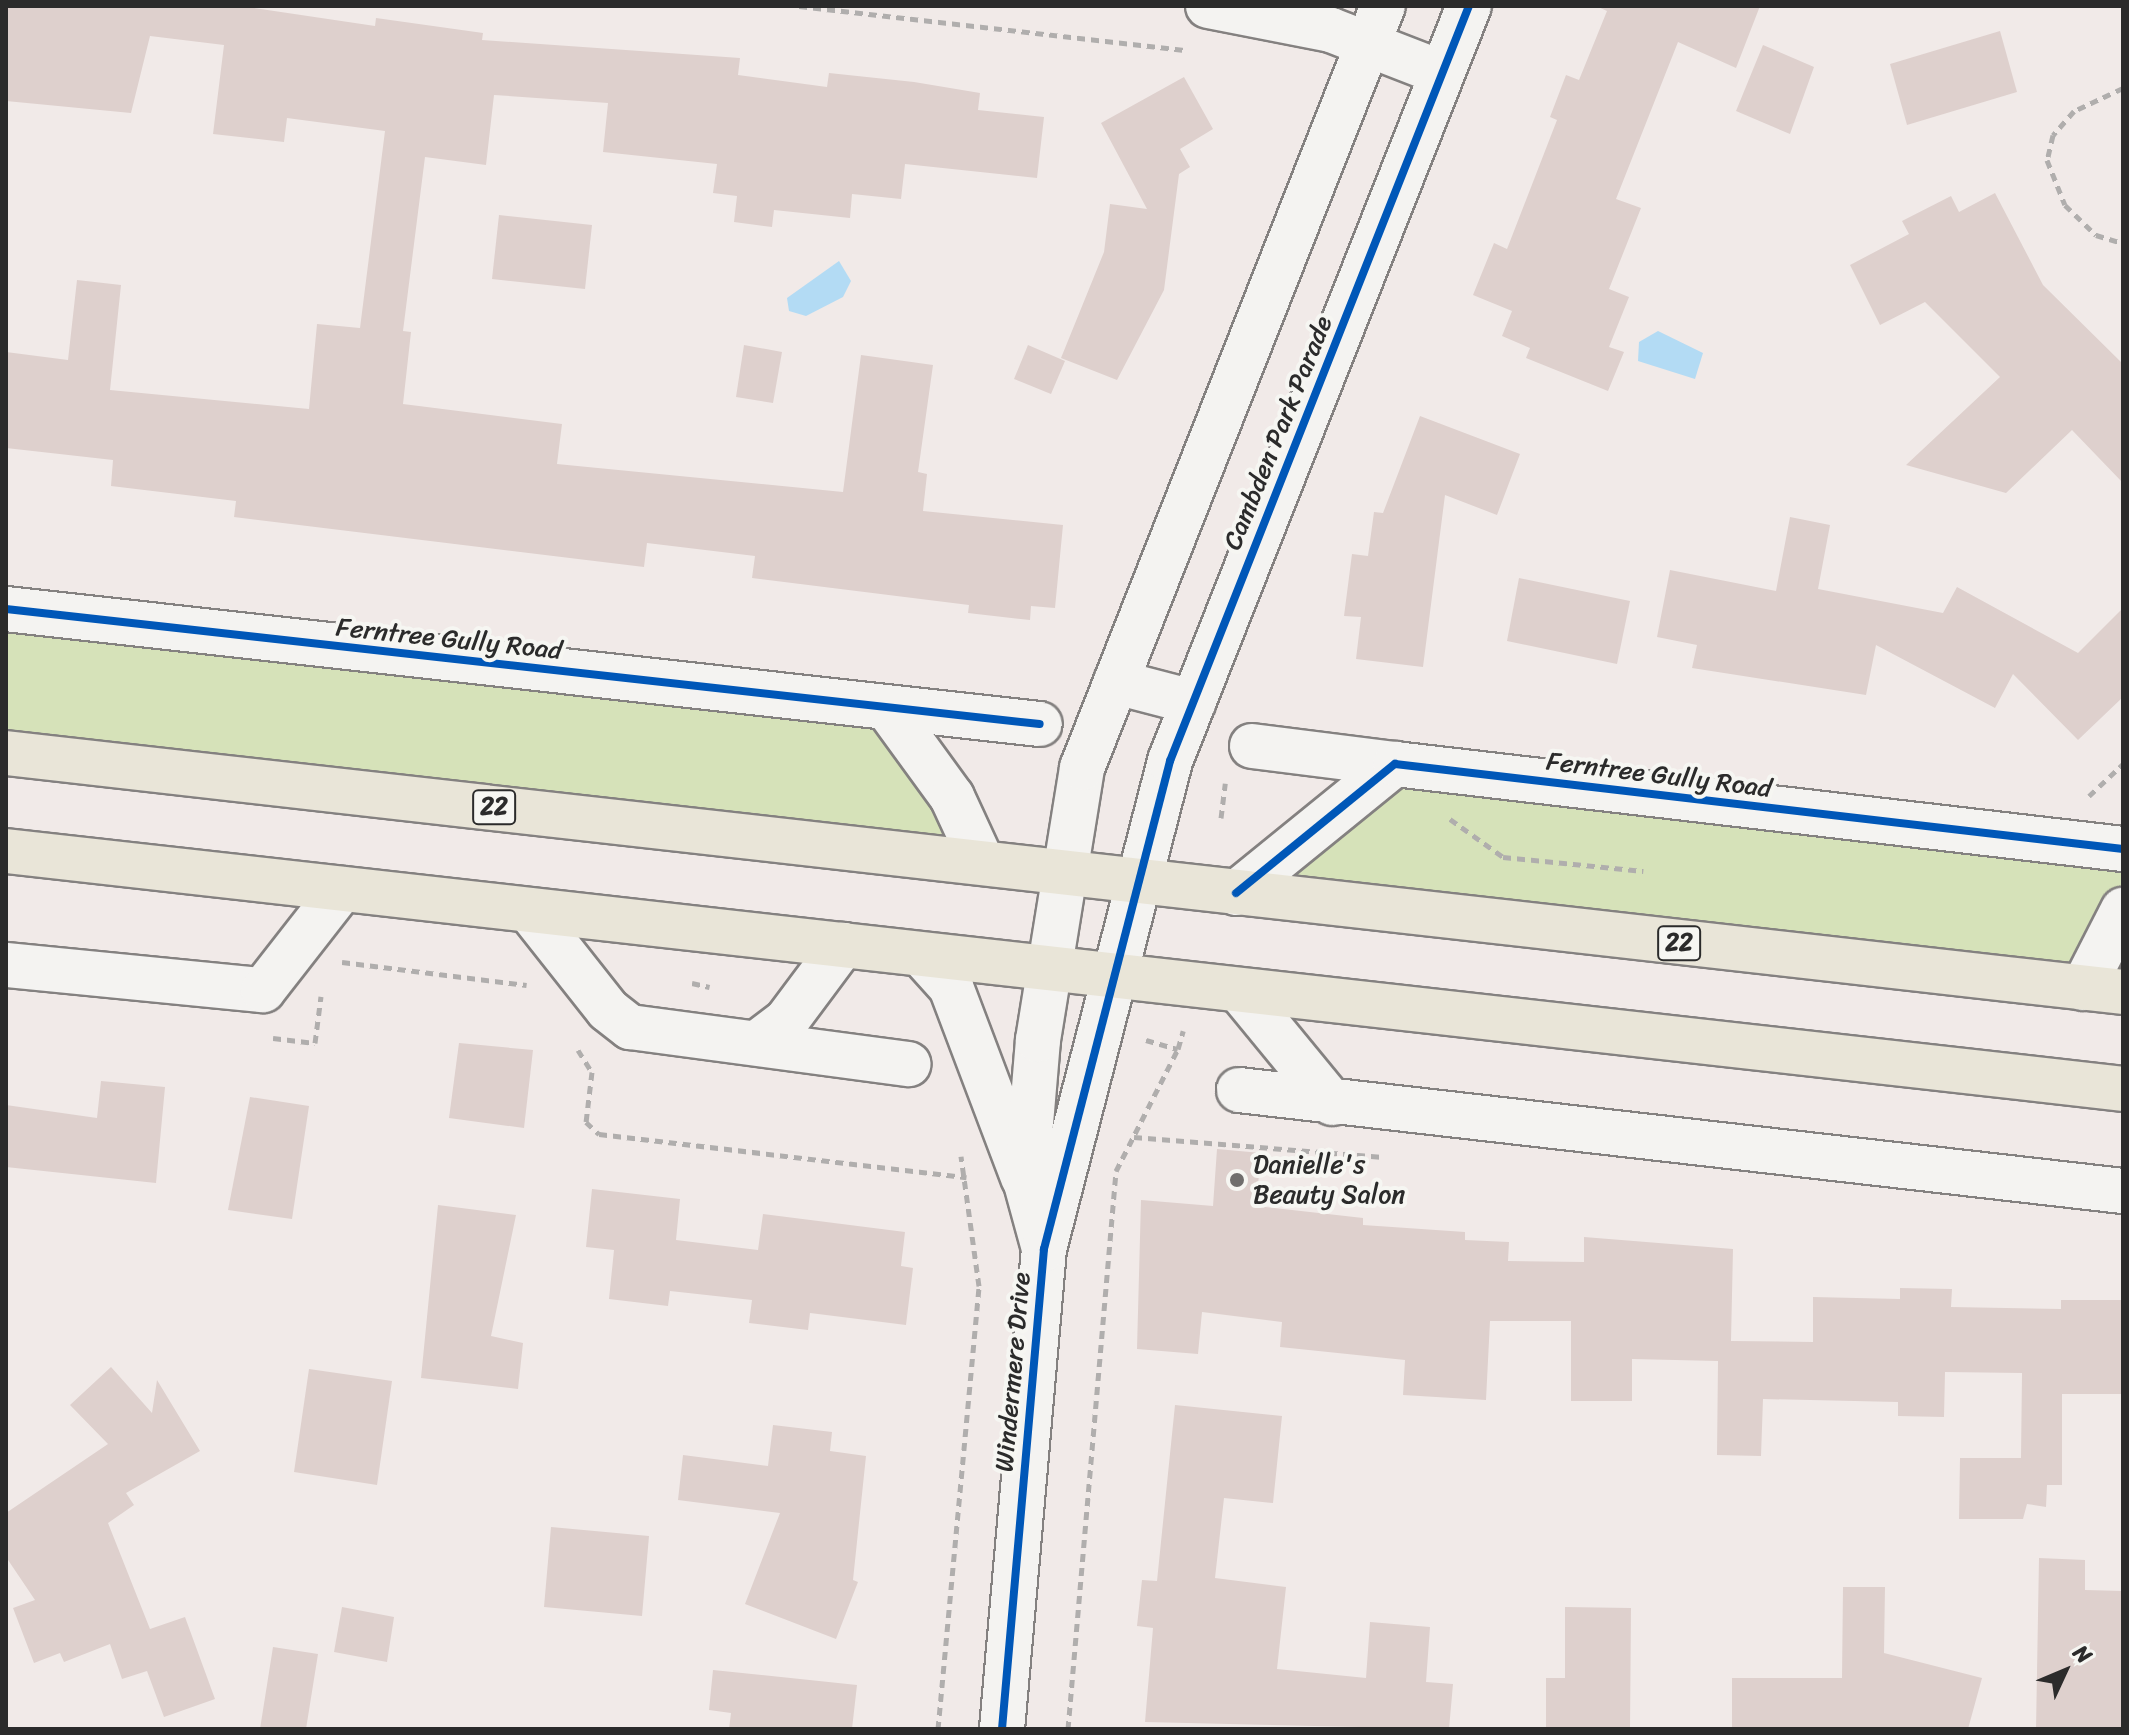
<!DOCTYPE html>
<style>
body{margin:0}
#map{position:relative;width:2129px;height:1735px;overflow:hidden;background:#f1eae8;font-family:Sriracha,sans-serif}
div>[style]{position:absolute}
.green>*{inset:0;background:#d6e2b9}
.water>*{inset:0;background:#b3dbf4}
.building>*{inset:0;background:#ded0cd}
.path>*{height:5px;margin-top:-2.5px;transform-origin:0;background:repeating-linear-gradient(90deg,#b0aead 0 8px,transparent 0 14px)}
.roads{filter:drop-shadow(2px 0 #848180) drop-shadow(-2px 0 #848180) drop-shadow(0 2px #848180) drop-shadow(0 -2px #848180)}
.minor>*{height:44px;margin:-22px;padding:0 22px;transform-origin:22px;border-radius:22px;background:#f4f3f1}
.major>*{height:44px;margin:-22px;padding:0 22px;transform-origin:22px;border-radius:22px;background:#e9e5d8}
.cycleway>*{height:8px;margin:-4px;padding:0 4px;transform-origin:4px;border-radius:4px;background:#0057b8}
.dots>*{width:22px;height:22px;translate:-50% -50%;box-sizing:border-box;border:4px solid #f6f6f2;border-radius:50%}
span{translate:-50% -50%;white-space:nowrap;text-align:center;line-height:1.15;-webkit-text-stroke:8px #f6f6f2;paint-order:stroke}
.shield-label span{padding:2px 6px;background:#f6f6f2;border:2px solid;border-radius:6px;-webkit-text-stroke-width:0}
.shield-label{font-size:24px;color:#2b2b2b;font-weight:700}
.street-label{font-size:26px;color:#2b2b2b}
.poi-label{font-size:26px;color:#2b2b2b}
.left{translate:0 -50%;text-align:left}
.frame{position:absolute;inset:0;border:8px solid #2b2b2b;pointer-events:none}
.north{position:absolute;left:2025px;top:1631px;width:80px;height:80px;-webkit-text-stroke:6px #f6f6f2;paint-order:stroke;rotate:46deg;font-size:22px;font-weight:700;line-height:32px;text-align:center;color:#2b2b2b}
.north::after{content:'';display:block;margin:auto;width:28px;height:36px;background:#2b2b2b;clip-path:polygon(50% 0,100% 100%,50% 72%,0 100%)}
</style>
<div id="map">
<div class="green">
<i style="clip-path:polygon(6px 609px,888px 709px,982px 862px,6px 753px)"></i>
<i style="clip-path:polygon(1395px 764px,2123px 849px,2123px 910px,2083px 988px,1236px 893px)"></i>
</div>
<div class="water">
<i style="clip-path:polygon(839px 261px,851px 281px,843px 297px,806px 316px,789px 311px,787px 298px)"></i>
<i style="clip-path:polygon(1658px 331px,1703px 353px,1695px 379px,1638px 361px,1639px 342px)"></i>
</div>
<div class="building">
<i style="clip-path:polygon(6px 6px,241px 6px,375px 26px,376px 18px,483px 33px,482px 40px,740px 58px,738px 75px,827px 87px,829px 73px,914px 82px,980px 93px,978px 110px,1044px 117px,1037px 178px,905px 164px,901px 199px,852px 194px,850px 218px,774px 210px,772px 227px,734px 222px,737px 196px,713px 193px,717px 164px,603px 152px,608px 103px,494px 95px,486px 165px,425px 157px,403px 331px,411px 332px,403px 404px,562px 424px,557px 464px,843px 492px,861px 355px,933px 365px,918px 472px,927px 474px,923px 511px,1063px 525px,1055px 608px,1031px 606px,1030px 620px,968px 613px,969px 605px,752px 578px,755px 556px,647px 543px,644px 567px,234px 517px,236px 501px,111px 486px,113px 460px,6px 448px,6px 352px,68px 360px,77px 280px,121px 285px,110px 390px,309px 409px,317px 324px,360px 328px,385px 131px,287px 118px,284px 142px,213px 134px,224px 45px,150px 36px,131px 113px,6px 101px)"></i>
<i style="clip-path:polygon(1596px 6px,1760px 6px,1736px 68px,1678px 42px,1616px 199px,1641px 208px,1609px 289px,1629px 297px,1609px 347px,1624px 352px,1608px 391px,1526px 358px,1530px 348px,1502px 336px,1512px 311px,1473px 295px,1494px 243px,1507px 249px,1557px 120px,1550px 117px,1566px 75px,1579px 80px,1607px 11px)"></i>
<i style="clip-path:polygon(2000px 31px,2017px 92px,1907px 125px,1890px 64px)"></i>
<i style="clip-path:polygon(1763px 45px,1814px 67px,1790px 134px,1736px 111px)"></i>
<i style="clip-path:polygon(1184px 77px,1213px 129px,1180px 149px,1190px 167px,1179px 174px,1164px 290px,1117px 380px,1061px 358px,1104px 252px,1110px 204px,1147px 209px,1101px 123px)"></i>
<i style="clip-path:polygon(1995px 193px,2043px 285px,2123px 364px,2123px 483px,2072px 430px,2006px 493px,1906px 465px,2000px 377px,1925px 302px,1880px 325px,1850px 265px,1909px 234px,1902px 221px,1951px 196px,1959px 212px)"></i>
<i style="clip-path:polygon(499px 215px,592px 225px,585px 289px,492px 279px)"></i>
<i style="clip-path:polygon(744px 345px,782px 352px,773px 403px,736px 397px)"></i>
<i style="clip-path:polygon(1028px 345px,1065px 361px,1051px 394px,1014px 379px)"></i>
<i style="clip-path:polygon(1420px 416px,1520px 454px,1497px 515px,1445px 495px,1423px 667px,1356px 659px,1361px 617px,1344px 616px,1352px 554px,1368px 556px,1374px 512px,1383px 513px)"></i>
<i style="clip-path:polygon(1790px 517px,1830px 525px,1818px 589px,1943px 613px,1957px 587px,2078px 653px,2123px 608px,2123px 697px,2078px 740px,2013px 674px,1995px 708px,1876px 645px,1866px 695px,1692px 668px,1697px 645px,1657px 637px,1670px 570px,1776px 591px)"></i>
<i style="clip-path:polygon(1519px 578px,1630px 601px,1617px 664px,1507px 641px)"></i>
<i style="clip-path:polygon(459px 1043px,533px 1050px,524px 1128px,449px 1118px)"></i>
<i style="clip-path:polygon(101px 1081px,165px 1087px,156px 1183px,6px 1167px,6px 1105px,97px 1118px)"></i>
<i style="clip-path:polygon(250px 1097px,309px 1106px,292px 1219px,228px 1210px)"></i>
<i style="clip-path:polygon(1217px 1149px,1261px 1153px,1256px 1206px,1363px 1218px,1363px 1225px,1465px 1232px,1465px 1240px,1509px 1242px,1508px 1261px,1584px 1262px,1584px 1237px,1733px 1249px,1731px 1341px,1813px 1342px,1813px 1297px,1900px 1299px,1900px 1288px,1952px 1289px,1951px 1307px,2061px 1309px,2061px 1300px,2123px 1300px,2123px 1394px,2062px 1394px,2062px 1485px,2047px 1485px,2046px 1507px,2027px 1504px,2023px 1519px,1959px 1519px,1960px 1458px,2021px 1458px,2022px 1373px,1945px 1372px,1944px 1417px,1898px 1416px,1898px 1402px,1763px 1399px,1761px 1456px,1717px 1455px,1718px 1361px,1632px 1359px,1632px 1401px,1571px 1401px,1571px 1321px,1490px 1321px,1486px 1400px,1403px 1395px,1405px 1360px,1280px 1347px,1282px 1322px,1202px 1312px,1198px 1354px,1137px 1349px,1141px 1200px,1213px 1206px)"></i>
<i style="clip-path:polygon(592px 1189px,680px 1199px,676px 1240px,758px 1250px,763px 1214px,905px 1232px,901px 1266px,913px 1268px,906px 1325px,810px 1313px,808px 1330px,749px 1323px,752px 1300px,670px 1291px,668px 1306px,609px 1299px,614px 1250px,586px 1247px)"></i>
<i style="clip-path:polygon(438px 1205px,516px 1215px,491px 1336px,523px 1343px,518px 1389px,421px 1378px)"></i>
<i style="clip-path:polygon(111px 1367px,152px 1413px,157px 1380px,200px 1451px,126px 1493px,134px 1505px,108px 1523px,150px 1629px,185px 1617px,215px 1699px,164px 1717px,147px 1671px,122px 1679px,110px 1644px,64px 1662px,60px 1653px,34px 1663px,13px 1608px,35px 1600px,6px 1557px,6px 1513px,108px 1444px,70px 1405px)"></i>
<i style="clip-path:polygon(309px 1369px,392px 1381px,377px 1485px,294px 1472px)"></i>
<i style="clip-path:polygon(1175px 1405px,1282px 1416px,1273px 1503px,1224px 1498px,1215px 1578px,1286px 1587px,1277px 1669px,1366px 1678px,1370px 1622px,1430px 1627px,1426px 1682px,1453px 1684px,1449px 1729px,1145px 1722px,1153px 1628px,1137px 1626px,1142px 1580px,1157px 1581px)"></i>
<i style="clip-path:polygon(773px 1425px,832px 1432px,830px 1451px,866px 1456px,853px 1580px,858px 1582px,836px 1639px,745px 1604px,780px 1513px,678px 1500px,683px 1455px,768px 1466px)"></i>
<i style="clip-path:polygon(551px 1527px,649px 1536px,642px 1616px,544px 1607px)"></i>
<i style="clip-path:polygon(2039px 1558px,2085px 1560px,2085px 1590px,2123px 1591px,2121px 1729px,2036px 1729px)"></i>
<i style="clip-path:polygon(1843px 1587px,1885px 1587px,1884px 1653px,1982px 1678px,1968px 1729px,1732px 1729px,1732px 1678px,1842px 1678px)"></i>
<i style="clip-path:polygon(342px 1607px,394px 1617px,387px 1662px,334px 1652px)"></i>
<i style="clip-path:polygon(1565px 1607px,1631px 1608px,1630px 1729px,1546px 1729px,1546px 1678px,1565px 1678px)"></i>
<i style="clip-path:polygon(273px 1647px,318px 1654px,306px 1729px,260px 1729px)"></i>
<i style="clip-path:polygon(713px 1670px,857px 1685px,852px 1729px,729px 1729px,731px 1713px,709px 1710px)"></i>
</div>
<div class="path">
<i style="left:799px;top:6px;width:390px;rotate:6.5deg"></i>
<i style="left:2123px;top:88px;width:54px;rotate:154.9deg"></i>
<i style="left:2074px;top:111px;width:32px;rotate:131deg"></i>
<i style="left:2053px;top:135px;width:26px;rotate:103deg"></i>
<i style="left:2047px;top:160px;width:48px;rotate:68.2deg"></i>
<i style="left:2065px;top:205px;width:43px;rotate:44.1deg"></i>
<i style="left:2096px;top:235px;width:28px;rotate:17deg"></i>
<i style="left:2089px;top:796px;width:47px;rotate:-43.3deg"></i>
<i style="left:1221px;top:818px;width:35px;rotate:-83deg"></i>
<i style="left:1450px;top:819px;width:65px;rotate:35.6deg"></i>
<i style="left:1503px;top:857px;width:141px;rotate:5.7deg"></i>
<i style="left:342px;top:962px;width:186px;rotate:7.1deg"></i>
<i style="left:692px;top:983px;width:18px;rotate:13deg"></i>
<i style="left:273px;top:1038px;width:42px;rotate:6.8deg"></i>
<i style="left:315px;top:1043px;width:47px;rotate:-82.7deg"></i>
<i style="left:1146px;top:1040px;width:33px;rotate:16deg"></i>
<i style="left:1178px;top:1049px;width:19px;rotate:-74deg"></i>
<i style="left:578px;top:1050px;width:26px;rotate:58deg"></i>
<i style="left:592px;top:1072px;width:50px;rotate:96.8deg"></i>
<i style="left:586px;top:1122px;width:18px;rotate:43deg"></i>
<i style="left:599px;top:1134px;width:370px;rotate:6.7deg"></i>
<i style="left:1134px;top:1137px;width:247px;rotate:4.6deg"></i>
<i style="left:938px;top:1729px;width:445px;rotate:-84.7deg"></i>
<i style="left:979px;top:1286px;width:131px;rotate:-97.9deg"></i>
<i style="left:1068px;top:1729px;width:560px;rotate:-85.08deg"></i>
<i style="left:1116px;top:1171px;width:137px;rotate:-63.1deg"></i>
</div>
<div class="roads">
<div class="minor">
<i style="left:1208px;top:6px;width:125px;rotate:11deg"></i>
<i style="left:1331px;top:30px;width:119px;rotate:21.2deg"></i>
<i style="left:6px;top:609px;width:1040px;rotate:6.35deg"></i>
<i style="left:1116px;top:682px;width:80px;rotate:14.6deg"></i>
<i style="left:888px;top:709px;width:109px;rotate:54deg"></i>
<i style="left:952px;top:797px;width:72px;rotate:65.2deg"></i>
<i style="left:1252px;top:746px;width:144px;rotate:7.2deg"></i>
<i style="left:1236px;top:893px;width:205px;rotate:-39.1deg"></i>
<i style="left:1395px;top:764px;width:733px;rotate:6.66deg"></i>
<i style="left:529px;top:910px;width:127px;rotate:51.7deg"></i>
<i style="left:608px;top:1010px;width:28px;rotate:38deg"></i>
<i style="left:630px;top:1027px;width:281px;rotate:7.6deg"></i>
<i style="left:923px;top:956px;width:42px;rotate:47.9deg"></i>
<i style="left:951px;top:987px;width:204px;rotate:69.3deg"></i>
<i style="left:6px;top:965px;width:258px;rotate:5.6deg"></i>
<i style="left:263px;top:990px;width:128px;rotate:-52deg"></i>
<i style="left:2083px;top:988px;width:88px;rotate:-62.9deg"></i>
<i style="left:1240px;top:991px;width:145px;rotate:50.6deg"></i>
<i style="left:757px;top:1043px;width:38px;rotate:-37deg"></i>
<i style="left:787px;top:1020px;width:94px;rotate:-53.3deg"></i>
<i style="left:1239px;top:1090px;width:890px;rotate:6.52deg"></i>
<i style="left:1044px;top:1249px;width:68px;rotate:-105.3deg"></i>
<i style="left:1026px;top:1183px;width:144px;rotate:-85.2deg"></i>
<i style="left:1038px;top:1040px;width:276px;rotate:-80.8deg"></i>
<i style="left:1082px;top:768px;width:819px;rotate:-68.45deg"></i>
<i style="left:1002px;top:1729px;width:482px;rotate:-85deg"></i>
<i style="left:1044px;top:1249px;width:504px;rotate:-75.52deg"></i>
<i style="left:1170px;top:761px;width:812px;rotate:-68.4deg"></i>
</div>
<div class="major">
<i style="left:6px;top:753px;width:2130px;rotate:6.44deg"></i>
<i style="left:6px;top:851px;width:2130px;rotate:6.41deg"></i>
</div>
</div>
<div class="cycleway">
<i style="left:6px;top:609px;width:1040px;rotate:6.35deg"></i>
<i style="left:1236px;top:893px;width:205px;rotate:-39.1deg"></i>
<i style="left:1395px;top:764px;width:733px;rotate:6.66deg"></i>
<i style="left:1002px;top:1729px;width:482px;rotate:-85deg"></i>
<i style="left:1044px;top:1249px;width:504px;rotate:-75.52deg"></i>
<i style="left:1170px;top:761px;width:812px;rotate:-68.4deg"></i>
</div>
<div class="dots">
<i style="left:1237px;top:1180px;background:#706e6d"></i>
</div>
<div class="shield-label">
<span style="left:494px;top:807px">22</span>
<span style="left:1679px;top:943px">22</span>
</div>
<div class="street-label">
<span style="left:1278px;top:433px;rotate:-68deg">Cambden Park Parade</span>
<span style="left:449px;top:639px;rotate:6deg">Ferntree Gully Road</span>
<span style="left:1659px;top:775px;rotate:7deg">Ferntree Gully Road</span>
<span style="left:1013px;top:1372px;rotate:-85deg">Windermere Drive</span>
</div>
<div class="poi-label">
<span class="left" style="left:1253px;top:1180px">Danielle's<br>Beauty Salon</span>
</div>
<div class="frame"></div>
<div class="north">N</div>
</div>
